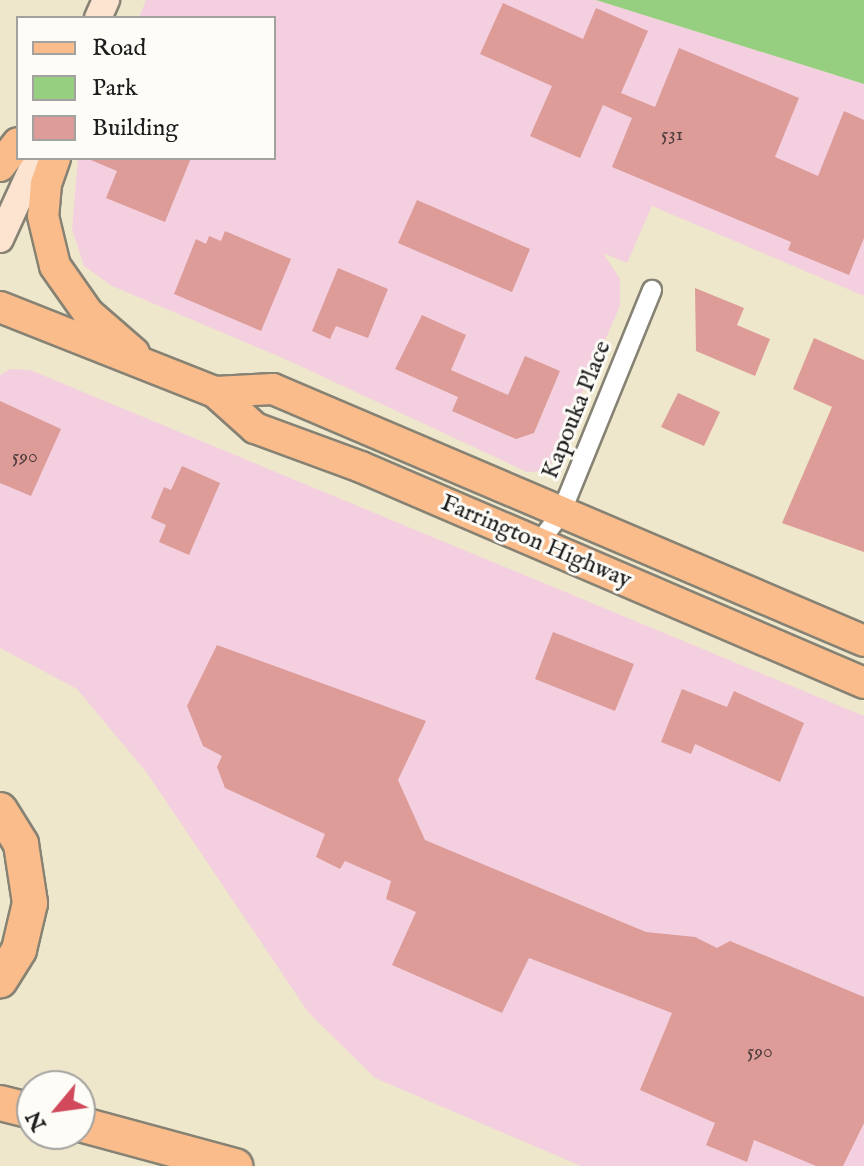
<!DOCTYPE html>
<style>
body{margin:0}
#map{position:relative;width:864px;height:1166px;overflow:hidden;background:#efe7cb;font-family:"IM FELL English",serif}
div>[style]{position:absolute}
.built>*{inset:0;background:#f3cfdf}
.green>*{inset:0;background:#97cf81}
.building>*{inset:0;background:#dd9c98}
.roads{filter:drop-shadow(2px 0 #868274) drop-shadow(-2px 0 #868274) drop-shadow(0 2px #868274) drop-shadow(0 -2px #868274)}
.minor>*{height:18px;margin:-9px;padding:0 9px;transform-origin:9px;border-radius:9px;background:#fff}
.secondary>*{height:26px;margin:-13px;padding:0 13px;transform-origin:13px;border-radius:13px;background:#fde4d1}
.primary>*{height:30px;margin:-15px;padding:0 15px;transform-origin:15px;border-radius:15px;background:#fabc8b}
.motorway>*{height:34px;margin:-17px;padding:0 17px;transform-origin:17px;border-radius:17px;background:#fabc8b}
span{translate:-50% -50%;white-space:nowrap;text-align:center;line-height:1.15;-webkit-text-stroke:6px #fdfcf7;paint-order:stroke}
.number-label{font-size:20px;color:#4c3c3b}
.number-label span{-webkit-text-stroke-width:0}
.street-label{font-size:24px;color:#1c1c1c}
.legend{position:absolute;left:16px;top:16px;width:260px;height:144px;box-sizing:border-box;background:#fdfcf7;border:2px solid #a3a29f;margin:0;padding:10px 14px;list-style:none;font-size:24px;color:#1c1c1c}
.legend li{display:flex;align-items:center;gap:16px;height:40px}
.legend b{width:40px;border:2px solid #a3a29f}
.north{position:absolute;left:16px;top:1070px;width:80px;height:80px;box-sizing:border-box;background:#fdfcf7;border:2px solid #a3a29f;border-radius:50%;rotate:241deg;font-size:22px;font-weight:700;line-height:32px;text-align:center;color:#1c1c1c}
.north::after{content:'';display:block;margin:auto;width:28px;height:36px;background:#d1495b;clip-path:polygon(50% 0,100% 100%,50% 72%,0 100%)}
</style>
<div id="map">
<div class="built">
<i style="clip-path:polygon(146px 0,596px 0,864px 84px,864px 296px,652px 206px,627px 263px,603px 253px,620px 279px,620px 306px,548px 471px,527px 472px,285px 359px,112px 286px,84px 266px,72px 229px,78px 158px,274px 158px,274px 18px,139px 18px)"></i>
<i style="clip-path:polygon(10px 369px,30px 370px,864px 716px,864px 1166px,581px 1166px,375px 1078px,308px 1012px,147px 773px,77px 689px,0 648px,0 375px)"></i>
</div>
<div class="green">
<i style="clip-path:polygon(596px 0,864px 0,864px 84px)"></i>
</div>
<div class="building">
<i style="clip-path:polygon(503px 3px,583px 39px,596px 8px,648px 31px,621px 93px,655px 107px,679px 48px,799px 98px,775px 157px,818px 176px,844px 111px,864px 120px,864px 238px,849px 275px,788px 250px,791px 242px,612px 167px,632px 118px,603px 105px,580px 158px,530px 136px,552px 86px,480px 54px)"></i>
<i style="clip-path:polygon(86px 158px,191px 158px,165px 222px,106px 198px,117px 171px)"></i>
<i style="clip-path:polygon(417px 200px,530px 249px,512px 292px,398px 243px)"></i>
<i style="clip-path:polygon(225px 231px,291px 259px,261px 331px,174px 294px,196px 239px,206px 244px,209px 236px,221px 241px)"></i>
<i style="clip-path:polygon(338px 268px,388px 289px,368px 338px,336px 326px,330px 339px,312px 331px)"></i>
<i style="clip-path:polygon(695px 288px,744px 308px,737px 325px,770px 339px,755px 376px,696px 351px)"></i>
<i style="clip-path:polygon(422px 315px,466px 335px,451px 370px,508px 395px,525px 356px,560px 371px,534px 433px,516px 439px,452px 411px,458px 397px,395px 369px)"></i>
<i style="clip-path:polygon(814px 338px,864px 360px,864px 552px,782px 523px,832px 407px,793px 389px)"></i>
<i style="clip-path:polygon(678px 393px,720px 412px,704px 446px,661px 427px)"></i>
<i style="clip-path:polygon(0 401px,61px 429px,31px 496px,0 483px)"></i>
<i style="clip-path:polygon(182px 466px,220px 483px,189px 555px,159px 542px,166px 525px,151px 518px,164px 487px,171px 490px)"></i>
<i style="clip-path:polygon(553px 632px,634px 664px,615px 711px,535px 679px)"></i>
<i style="clip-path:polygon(217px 645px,426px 721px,398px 780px,425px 840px,646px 932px,695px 937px,717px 948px,730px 941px,864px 997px,864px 1123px,843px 1166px,816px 1166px,754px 1140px,747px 1162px,706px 1145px,715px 1123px,640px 1090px,672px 1013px,529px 958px,502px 1013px,392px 965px,416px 912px,386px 899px,391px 881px,345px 861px,340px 869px,316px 857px,325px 834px,225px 788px,217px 767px,222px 756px,203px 746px,187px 706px)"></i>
<i style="clip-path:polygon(682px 689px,727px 707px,734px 691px,804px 723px,780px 782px,695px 744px,691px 754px,661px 742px)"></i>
</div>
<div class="roads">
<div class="minor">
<i style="left:538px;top:544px;width:39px;rotate:-53deg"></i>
<i style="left:561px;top:513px;width:241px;rotate:-67.8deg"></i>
</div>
<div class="secondary">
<i style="left:98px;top:18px;width:20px;rotate:-66deg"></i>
<i style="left:0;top:239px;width:89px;rotate:-65.4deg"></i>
</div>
<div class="primary">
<i style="left:55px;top:158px;width:28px;rotate:109deg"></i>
<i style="left:46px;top:184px;width:32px;rotate:95deg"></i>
<i style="left:43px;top:216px;width:51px;rotate:76.5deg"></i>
<i style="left:55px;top:266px;width:57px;rotate:54.9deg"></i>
<i style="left:88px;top:313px;width:61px;rotate:41deg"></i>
<i style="left:0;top:166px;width:29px;rotate:-52deg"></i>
<i style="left:0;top:307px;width:231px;rotate:21.6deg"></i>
<i style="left:215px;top:392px;width:54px;rotate:42deg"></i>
<i style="left:255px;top:428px;width:113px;rotate:20.2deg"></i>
<i style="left:361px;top:467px;width:547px;rotate:23.24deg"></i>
<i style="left:215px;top:392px;width:58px;rotate:-3deg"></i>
<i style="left:273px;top:389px;width:642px;rotate:23.09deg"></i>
</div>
<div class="motorway">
<i style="left:0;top:810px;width:40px;rotate:58deg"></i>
<i style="left:21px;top:844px;width:60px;rotate:81.3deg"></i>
<i style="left:30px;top:903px;width:48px;rotate:103.2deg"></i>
<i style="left:19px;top:950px;width:36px;rotate:122deg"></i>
<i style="left:0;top:1103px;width:33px;rotate:14deg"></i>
<i style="left:80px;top:1124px;width:161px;rotate:15.2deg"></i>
</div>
</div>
<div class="number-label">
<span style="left:672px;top:134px">531</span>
<span style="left:25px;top:456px">590</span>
<span style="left:760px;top:1051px">590</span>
</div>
<div class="street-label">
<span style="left:577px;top:410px;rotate:-68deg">Kapouka Place</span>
<span style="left:536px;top:542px;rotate:23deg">Farrington Highway</span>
</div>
<ul class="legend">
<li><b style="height:10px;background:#fabc8b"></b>Road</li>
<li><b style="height:22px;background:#97cf81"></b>Park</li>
<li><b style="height:22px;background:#dd9c98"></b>Building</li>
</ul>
<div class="north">N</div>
</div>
